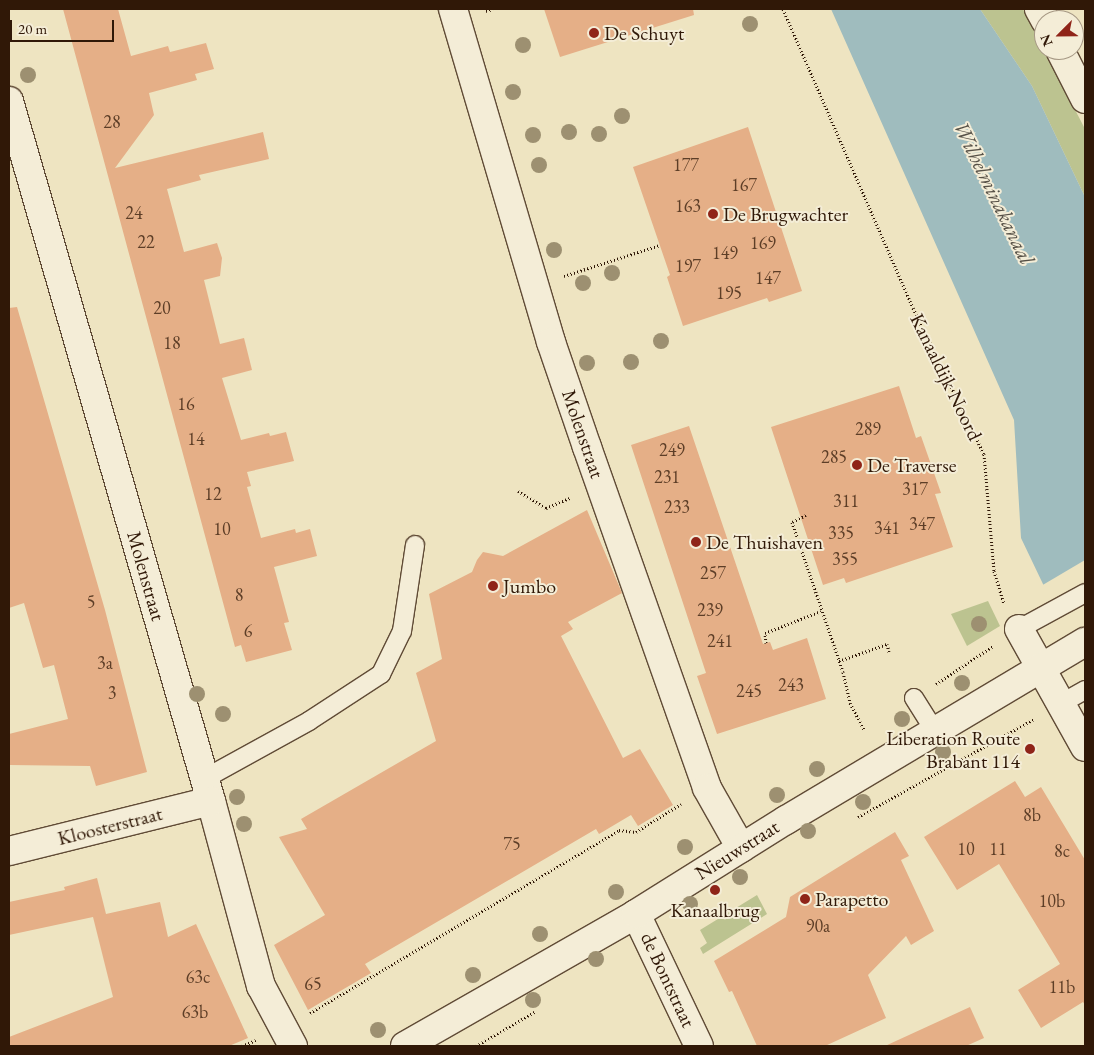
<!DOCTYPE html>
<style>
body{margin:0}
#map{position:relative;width:1094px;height:1055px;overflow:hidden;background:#eee4c1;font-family:"EB Garamond",serif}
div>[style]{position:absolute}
.green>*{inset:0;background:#bcc390}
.water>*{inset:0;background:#9fbcbe}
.pier>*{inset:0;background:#eee4c1}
.building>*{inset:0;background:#e5af87}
.path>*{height:3px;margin-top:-1.5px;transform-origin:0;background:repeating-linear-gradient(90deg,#301807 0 1px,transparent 0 3.5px)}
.roads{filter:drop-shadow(1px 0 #604b36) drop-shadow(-1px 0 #604b36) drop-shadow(0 1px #604b36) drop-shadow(0 -1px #604b36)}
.lane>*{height:18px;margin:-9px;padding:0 9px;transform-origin:9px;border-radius:9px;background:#f4edd7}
.street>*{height:28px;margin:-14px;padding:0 14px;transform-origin:14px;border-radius:14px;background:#f4edd7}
.secondary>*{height:28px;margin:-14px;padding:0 14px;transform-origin:14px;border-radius:14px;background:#f4edd7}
.trees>*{width:16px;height:16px;margin:-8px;border-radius:50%;background:#9d9071}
.dots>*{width:14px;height:14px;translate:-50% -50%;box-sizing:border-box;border:2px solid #f4edd7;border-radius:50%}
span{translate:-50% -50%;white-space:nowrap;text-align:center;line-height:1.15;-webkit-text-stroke:4px #f4edd7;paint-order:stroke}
.number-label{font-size:18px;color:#5d3e27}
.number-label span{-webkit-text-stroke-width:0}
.poi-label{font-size:20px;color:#301807}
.left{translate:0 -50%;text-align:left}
.right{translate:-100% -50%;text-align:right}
.street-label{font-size:20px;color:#301807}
.water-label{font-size:21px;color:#575147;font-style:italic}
.frame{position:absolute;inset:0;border:10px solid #301807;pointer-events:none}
.north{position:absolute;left:1034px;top:10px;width:50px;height:50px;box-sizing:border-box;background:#f4edd7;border:1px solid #a69884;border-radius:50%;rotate:247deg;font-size:14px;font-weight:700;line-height:20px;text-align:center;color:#301807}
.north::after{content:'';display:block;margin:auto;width:18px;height:22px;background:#8f2418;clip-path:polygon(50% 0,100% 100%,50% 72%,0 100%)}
.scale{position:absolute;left:10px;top:20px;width:104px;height:22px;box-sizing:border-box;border:2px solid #301807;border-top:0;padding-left:6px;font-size:15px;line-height:18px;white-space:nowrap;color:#301807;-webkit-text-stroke:4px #f4edd7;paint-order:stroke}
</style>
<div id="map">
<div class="green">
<i style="clip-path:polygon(980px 9px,1023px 9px,1085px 129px,1085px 197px,1032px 86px)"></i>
<i style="clip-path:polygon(988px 601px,1000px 626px,967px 646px,951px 614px)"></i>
<i style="clip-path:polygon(757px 895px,767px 914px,703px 954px,700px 948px,707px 943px,700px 930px)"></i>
</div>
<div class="water">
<i style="clip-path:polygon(831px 9px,980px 9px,1032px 86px,1085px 197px,1085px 672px,1021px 538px,1014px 420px)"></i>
</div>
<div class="pier">
<i style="clip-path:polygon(1085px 560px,1085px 674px,1041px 586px)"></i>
</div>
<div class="building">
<i style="clip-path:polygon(63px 9px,118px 9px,131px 56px,168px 46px,170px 52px,206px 43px,214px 69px,195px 74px,197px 80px,149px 93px,154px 115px,115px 168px,263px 132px,269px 159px,199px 175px,201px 180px,167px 189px,184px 252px,217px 243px,222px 258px,220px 276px,204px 280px,220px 344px,244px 338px,252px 370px,222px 378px,241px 440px,269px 433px,270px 436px,286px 432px,294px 461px,247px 472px,251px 486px,247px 487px,261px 538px,295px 529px,296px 533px,310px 529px,317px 556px,274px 567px,289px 622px,284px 623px,292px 650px,246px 662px,241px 645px,235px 647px)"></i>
<i style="clip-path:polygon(544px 9px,693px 9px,694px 15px,560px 57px)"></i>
<i style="clip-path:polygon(748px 127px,802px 291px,769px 302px,767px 298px,683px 326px,667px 277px,670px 275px,633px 167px)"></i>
<i style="clip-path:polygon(17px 307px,105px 610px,147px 772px,96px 786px,90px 766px,9px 765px,9px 734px,68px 719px,54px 665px,43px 668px,24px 603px,9px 608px,9px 308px)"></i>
<i style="clip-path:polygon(899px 386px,916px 438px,921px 436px,941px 493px,935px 494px,953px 547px,846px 583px,844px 578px,823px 585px,771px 427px)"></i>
<i style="clip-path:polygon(689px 426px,763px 644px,770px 642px,773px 650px,807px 638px,826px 699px,717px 734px,697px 676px,706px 673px,631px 445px)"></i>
<i style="clip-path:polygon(587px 510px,622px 593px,568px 622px,573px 629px,561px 636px,623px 758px,640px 749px,673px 805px,638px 826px,631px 815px,599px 834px,596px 829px,365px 964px,371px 973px,308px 1010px,274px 945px,325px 915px,279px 837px,307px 829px,301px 819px,436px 741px,416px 673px,442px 659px,429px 594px,472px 572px,477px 560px,483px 552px,503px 556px)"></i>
<i style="clip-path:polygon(1015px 781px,1025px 797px,1041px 787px,1085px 860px,1085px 1005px,1083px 1002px,1041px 1028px,1018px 990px,1060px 964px,999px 864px,957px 890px,924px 837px)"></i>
<i style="clip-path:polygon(895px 832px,909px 856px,901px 860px,934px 931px,911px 945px,906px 936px,868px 975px,886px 1018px,825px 1046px,757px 1046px,732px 991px,729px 992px,714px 961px,786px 917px,790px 897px)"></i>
<i style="clip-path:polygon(97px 878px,106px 914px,160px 902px,168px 937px,196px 924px,248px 1038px,229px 1046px,9px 1046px,9px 1037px,113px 997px,93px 917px,9px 935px,9px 902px,65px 890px,64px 887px)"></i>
<i style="clip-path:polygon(970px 1007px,984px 1038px,966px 1046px,885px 1046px)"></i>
</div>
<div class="path">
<i style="left:783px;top:9px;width:326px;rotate:66.5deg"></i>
<i style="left:913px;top:308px;width:162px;rotate:64.1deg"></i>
<i style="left:984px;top:454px;width:117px;rotate:85.1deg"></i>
<i style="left:994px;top:571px;width:34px;rotate:73deg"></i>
<i style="left:486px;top:11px;width:7px;rotate:-16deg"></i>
<i style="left:564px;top:276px;width:101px;rotate:-17.9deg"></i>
<i style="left:518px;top:491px;width:33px;rotate:31deg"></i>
<i style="left:546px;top:508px;width:26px;rotate:-23deg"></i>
<i style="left:806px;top:515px;width:16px;rotate:153deg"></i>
<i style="left:792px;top:522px;width:158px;rotate:71.2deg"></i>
<i style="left:843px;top:672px;width:32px;rotate:77deg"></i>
<i style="left:850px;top:703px;width:30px;rotate:62deg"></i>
<i style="left:766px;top:643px;width:10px;rotate:-96deg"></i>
<i style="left:765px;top:633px;width:60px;rotate:-21.4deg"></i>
<i style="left:839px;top:661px;width:51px;rotate:-19.5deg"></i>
<i style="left:887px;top:644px;width:8px;rotate:76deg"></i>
<i style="left:936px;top:684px;width:69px;rotate:-33.7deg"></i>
<i style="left:858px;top:817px;width:201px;rotate:-29.1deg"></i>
<i style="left:310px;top:1013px;width:359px;rotate:-30.6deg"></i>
<i style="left:619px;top:830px;width:17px;rotate:7deg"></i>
<i style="left:636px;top:832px;width:53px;rotate:-31.9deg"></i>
<i style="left:242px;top:1046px;width:15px;rotate:-23deg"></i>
<i style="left:476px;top:1046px;width:69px;rotate:-30.3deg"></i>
</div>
<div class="roads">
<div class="lane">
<i style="left:1019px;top:629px;width:75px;rotate:-28.6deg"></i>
<i style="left:914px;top:698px;width:41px;rotate:57.8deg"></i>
<i style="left:1060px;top:704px;width:29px;rotate:-29deg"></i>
<i style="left:204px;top:779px;width:120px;rotate:-28.9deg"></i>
<i style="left:309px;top:721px;width:86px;rotate:-33.1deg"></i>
<i style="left:381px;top:674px;width:48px;rotate:-64deg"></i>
<i style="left:402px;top:631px;width:87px;rotate:-81.4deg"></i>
</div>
<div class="street">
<i style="left:453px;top:9px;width:347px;rotate:73.6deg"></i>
<i style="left:551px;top:342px;width:111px;rotate:71.1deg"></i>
<i style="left:587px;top:447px;width:361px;rotate:70.6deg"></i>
<i style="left:707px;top:788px;width:69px;rotate:60.5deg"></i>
<i style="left:1039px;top:9px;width:13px;rotate:61deg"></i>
<i style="left:1060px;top:50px;width:55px;rotate:63deg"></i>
<i style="left:9px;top:101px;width:729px;rotate:73.9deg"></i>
<i style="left:211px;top:801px;width:192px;rotate:74.9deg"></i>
<i style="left:261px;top:986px;width:68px;rotate:61.9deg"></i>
<i style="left:1019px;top:629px;width:135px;rotate:60.8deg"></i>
<i style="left:9px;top:851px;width:208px;rotate:-13.9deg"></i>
<i style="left:636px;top:914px;width:146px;rotate:64.5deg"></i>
</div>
<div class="secondary">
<i style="left:405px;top:1046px;width:266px;rotate:-29.7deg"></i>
<i style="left:636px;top:914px;width:177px;rotate:-32.1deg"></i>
<i style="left:786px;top:820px;width:348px;rotate:-30.8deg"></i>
</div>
</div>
<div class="trees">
<i style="left:750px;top:24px"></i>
<i style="left:523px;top:45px"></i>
<i style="left:28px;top:75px"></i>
<i style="left:513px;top:92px"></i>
<i style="left:622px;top:116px"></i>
<i style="left:569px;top:132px"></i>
<i style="left:599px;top:134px"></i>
<i style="left:533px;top:135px"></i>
<i style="left:539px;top:165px"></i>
<i style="left:554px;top:250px"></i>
<i style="left:612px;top:273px"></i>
<i style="left:583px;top:283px"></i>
<i style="left:661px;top:341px"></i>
<i style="left:631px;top:362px"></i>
<i style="left:587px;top:363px"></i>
<i style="left:979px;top:624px"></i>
<i style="left:962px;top:683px"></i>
<i style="left:197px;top:694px"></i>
<i style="left:223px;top:714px"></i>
<i style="left:902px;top:719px"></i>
<i style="left:943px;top:752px"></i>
<i style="left:817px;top:769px"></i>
<i style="left:777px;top:795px"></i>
<i style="left:237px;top:797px"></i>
<i style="left:863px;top:802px"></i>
<i style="left:244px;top:824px"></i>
<i style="left:808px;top:831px"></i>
<i style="left:685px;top:847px"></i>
<i style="left:740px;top:877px"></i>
<i style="left:616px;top:892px"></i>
<i style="left:690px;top:904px"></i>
<i style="left:540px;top:934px"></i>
<i style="left:596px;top:959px"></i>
<i style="left:473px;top:975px"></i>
<i style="left:533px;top:1000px"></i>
<i style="left:378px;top:1030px"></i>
</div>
<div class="dots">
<i style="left:594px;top:33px;background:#8f2418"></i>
<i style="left:713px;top:214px;background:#8f2418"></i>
<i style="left:857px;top:465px;background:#8f2418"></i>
<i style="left:696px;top:542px;background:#8f2418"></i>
<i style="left:493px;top:586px;background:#8f2418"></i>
<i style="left:1030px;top:749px;background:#8f2418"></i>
<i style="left:715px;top:890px;background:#8f2418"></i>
<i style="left:805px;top:899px;background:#8f2418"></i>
</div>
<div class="number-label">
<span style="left:112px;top:122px">28</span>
<span style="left:686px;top:165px">177</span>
<span style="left:744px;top:185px">167</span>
<span style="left:688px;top:206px">163</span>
<span style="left:134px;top:213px">24</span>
<span style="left:146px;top:242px">22</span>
<span style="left:763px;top:243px">169</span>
<span style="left:725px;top:253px">149</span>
<span style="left:688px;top:266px">197</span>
<span style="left:768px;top:278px">147</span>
<span style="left:729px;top:293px">195</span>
<span style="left:162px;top:308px">20</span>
<span style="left:172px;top:343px">18</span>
<span style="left:186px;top:404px">16</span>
<span style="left:868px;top:429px">289</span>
<span style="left:196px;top:439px">14</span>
<span style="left:672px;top:450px">249</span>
<span style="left:834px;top:457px">285</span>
<span style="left:667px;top:477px">231</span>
<span style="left:915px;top:489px">317</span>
<span style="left:213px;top:494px">12</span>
<span style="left:846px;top:501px">311</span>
<span style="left:677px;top:507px">233</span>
<span style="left:922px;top:524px">347</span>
<span style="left:887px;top:528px">341</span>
<span style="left:222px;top:529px">10</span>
<span style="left:841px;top:533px">335</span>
<span style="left:845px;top:559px">355</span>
<span style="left:713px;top:573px">257</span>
<span style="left:239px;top:595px">8</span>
<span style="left:91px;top:602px">5</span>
<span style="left:710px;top:610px">239</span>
<span style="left:248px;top:631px">6</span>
<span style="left:720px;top:641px">241</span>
<span style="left:105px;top:663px">3a</span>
<span style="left:791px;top:685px">243</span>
<span style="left:749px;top:691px">245</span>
<span style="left:112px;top:693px">3</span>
<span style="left:1032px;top:815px">8b</span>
<span style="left:512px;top:844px">75</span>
<span style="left:966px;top:849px">10</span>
<span style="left:998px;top:849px">11</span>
<span style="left:1062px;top:851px">8c</span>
<span style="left:1052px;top:901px">10b</span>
<span style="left:818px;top:926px">90a</span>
<span style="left:198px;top:977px">63c</span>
<span style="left:313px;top:984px">65</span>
<span style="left:1062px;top:987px">11b</span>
<span style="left:195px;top:1012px">63b</span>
</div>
<div class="poi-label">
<span class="left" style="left:604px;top:33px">De Schuyt</span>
<span class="left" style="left:723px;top:214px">De Brugwachter</span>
<span class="left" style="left:867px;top:465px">De Traverse</span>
<span class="left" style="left:706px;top:542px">De Thuishaven</span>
<span class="left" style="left:503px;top:586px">Jumbo</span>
<span class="right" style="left:1020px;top:750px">Liberation Route<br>Brabant 114</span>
<span class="left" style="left:815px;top:899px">Parapetto</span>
<span style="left:715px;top:910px">Kanaalbrug</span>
</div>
<div class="street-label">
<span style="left:946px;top:377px;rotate:64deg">Kanaaldijk Noord</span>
<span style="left:583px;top:434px;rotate:71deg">Molenstraat</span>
<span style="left:146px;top:576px;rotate:74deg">Molenstraat</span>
<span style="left:110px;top:826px;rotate:-14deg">Kloosterstraat</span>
<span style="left:737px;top:850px;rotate:-32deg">Nieuwstraat</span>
<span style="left:668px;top:980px;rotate:65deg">de Bontstraat</span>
</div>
<div class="water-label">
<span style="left:994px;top:193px;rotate:64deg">Wilhelminakanaal</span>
</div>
<div class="frame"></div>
<div class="north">N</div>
<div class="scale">20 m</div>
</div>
